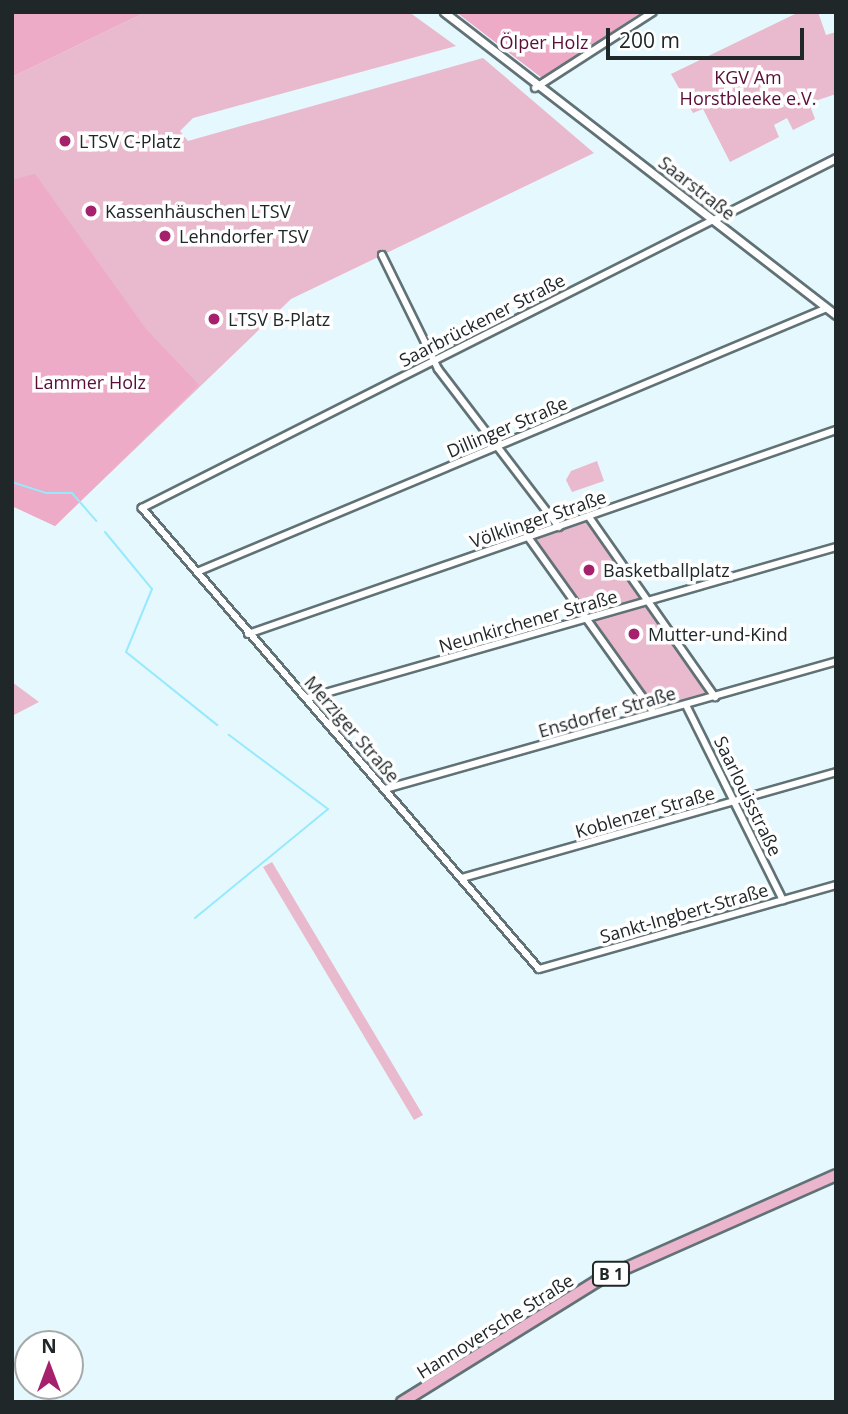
<!DOCTYPE html>
<meta charset="utf-8">
<style>
body{margin:0}
#map{position:relative;width:848px;height:1414px;overflow:hidden;background:#e5f8fd;font-family:"Open Sans",sans-serif}
div>[style]{position:absolute}
.green>*{inset:0;background:#e9b9cd}
.forest>*{inset:0;background:#edabc7}
.stream>*{height:2px;margin:-1px;padding:0 1px;transform-origin:1px;border-radius:1px;background:#97e9fd}
.roads{filter:drop-shadow(2px 0 #617276) drop-shadow(-2px 0 #617276) drop-shadow(0 2px #617276) drop-shadow(0 -2px #617276)}
.minor>*{height:6px;margin:-3px;padding:0 3px;transform-origin:3px;border-radius:3px;background:#fff}
.tertiary>*{height:7px;margin:-3.5px;padding:0 3.5px;transform-origin:3.5px;border-radius:3.5px;background:#fff}
.primary>*{height:10px;margin:-5px;padding:0 5px;transform-origin:5px;border-radius:5px;background:#ebb5cd}
.dots>*{width:19px;height:19px;translate:-50% -50%;box-sizing:border-box;border:4px solid #fff;border-radius:50%}
span{translate:-50% -50%;white-space:nowrap;text-align:center;line-height:1.15;-webkit-text-stroke:7px #fff;paint-order:stroke}
.shield-label span{padding:2px 5px;background:#fff;border:2px solid;border-radius:5px;-webkit-text-stroke-width:0}
.shield-label{font-size:16px;color:#202729;font-weight:700}
.park-label{font-size:18px;color:#590d37}
.poi-label{font-size:18px;color:#202729}
.left{translate:0 -50%;text-align:left}
.street-label{font-size:18px;color:#202729}
.frame{position:absolute;inset:0;border:14px solid #202729;pointer-events:none}
.north{position:absolute;left:14px;top:1330px;width:70px;height:70px;box-sizing:border-box;background:#fff;border:2px solid #a6a9a9;border-radius:50%;rotate:0deg;font-size:19px;font-weight:700;line-height:28px;text-align:center;color:#202729}
.north::after{content:'';display:block;margin:auto;width:24px;height:32px;background:#a6216b;clip-path:polygon(50% 0,100% 100%,50% 72%,0 100%)}
.scale{position:absolute;left:606px;top:28px;width:198px;height:32px;box-sizing:border-box;border:4px solid #202729;border-top:0;padding-left:9px;font-size:21px;line-height:24px;white-space:nowrap;color:#202729;-webkit-text-stroke:5px #fff;paint-order:stroke}
</style>
<div id="map">
<div class="green">
<i style="clip-path:polygon(146px 12px,409px 12px,456px 46px,193px 118px,180px 131px,188px 141px,483px 58px,594px 153px,291px 299px,55px 526px,12px 506px,12px 77px)"></i>
<i style="clip-path:polygon(799px 12px,818px 12px,826px 35px,836px 32px,836px 94px,809px 103px,815px 119px,793px 130px,787px 118px,774px 125px,779px 137px,730px 162px,703px 109px,693px 113px,671px 74px)"></i>
<i style="clip-path:polygon(597px 461px,604px 481px,572px 492px,566px 480px,571px 471px)"></i>
<i style="clip-path:polygon(589px 517px,715px 697px,654px 713px,528px 537px)"></i>
<i style="clip-path:polygon(12px 682px,39px 702px,12px 716px)"></i>
<i style="clip-path:polygon(272px 862px,423px 1115px,414px 1120px,263px 867px)"></i>
</div>
<div class="forest">
<i style="clip-path:polygon(12px 12px,146px 12px,12px 77px)"></i>
<i style="clip-path:polygon(456px 12px,642px 12px,542px 78px)"></i>
<i style="clip-path:polygon(35px 174px,146px 329px,199px 385px,55px 526px,12px 506px,12px 180px)"></i>
</div>
<div class="stream">
<i style="left:12px;top:482px;width:36px;rotate:18deg"></i>
<i style="left:46px;top:493px;width:26px"></i>
<i style="left:72px;top:493px;width:37px;rotate:49deg"></i>
<i style="left:105px;top:532px;width:74px;rotate:50.5deg"></i>
<i style="left:152px;top:589px;width:68px;rotate:112.4deg"></i>
<i style="left:126px;top:652px;width:117px;rotate:38.7deg"></i>
<i style="left:195px;top:918px;width:172px;rotate:-39.3deg"></i>
<i style="left:328px;top:809px;width:124px;rotate:-143.2deg"></i>
</div>
<div class="roads">
<div class="minor">
<i style="left:535px;top:88px;width:140px;rotate:-32.8deg"></i>
<i style="left:713px;top:220px;width:640px;rotate:153.23deg"></i>
<i style="left:142px;top:508px;width:608px;rotate:49.27deg"></i>
<i style="left:539px;top:969px;width:309px;rotate:-15.8deg"></i>
<i style="left:382px;top:255px;width:127px;rotate:63.8deg"></i>
<i style="left:438px;top:369px;width:199px;rotate:52.6deg"></i>
<i style="left:589px;top:517px;width:220px;rotate:55deg"></i>
<i style="left:528px;top:537px;width:216px;rotate:54.4deg"></i>
<i style="left:197px;top:572px;width:683px;rotate:-22.74deg"></i>
<i style="left:248px;top:634px;width:622px;rotate:-19.13deg"></i>
<i style="left:308px;top:698px;width:549px;rotate:-15.96deg"></i>
<i style="left:686px;top:705px;width:218px;rotate:63.6deg"></i>
<i style="left:385px;top:789px;width:469px;rotate:-15.8deg"></i>
<i style="left:462px;top:878px;width:389px;rotate:-15.8deg"></i>
</div>
<div class="tertiary">
<i style="left:444px;top:12px;width:495px;rotate:37.7deg"></i>
<i style="left:713px;top:220px;width:138px;rotate:-26.8deg"></i>
</div>
<div class="primary">
<i style="left:402px;top:1402px;width:229px;rotate:-31.8deg"></i>
<i style="left:597px;top:1281px;width:261px;rotate:-23.9deg"></i>
</div>
</div>
<div class="dots">
<i style="left:65px;top:141px;background:#a6216b"></i>
<i style="left:91px;top:211px;background:#a6216b"></i>
<i style="left:165px;top:236px;background:#a6216b"></i>
<i style="left:214px;top:319px;background:#a6216b"></i>
<i style="left:589px;top:570px;background:#a6216b"></i>
<i style="left:634px;top:634px;background:#a6216b"></i>
</div>
<div class="shield-label">
<span style="left:611px;top:1274px">B 1</span>
</div>
<div class="park-label">
<span style="left:544px;top:42px">Ölper Holz</span>
<span style="left:748px;top:88px">KGV Am<br>Horstbleeke e.V.</span>
<span style="left:90px;top:382px">Lammer Holz</span>
</div>
<div class="poi-label">
<span class="left" style="left:79px;top:141px">LTSV C-Platz</span>
<span class="left" style="left:105px;top:211px">Kassenhäuschen LTSV</span>
<span class="left" style="left:179px;top:236px">Lehndorfer TSV</span>
<span class="left" style="left:228px;top:319px">LTSV B-Platz</span>
<span class="left" style="left:603px;top:570px">Basketballplatz</span>
<span class="left" style="left:648px;top:634px">Mutter-und-Kind</span>
</div>
<div class="street-label">
<span style="left:697px;top:188px;rotate:38deg">Saarstraße</span>
<span style="left:482px;top:320px;rotate:-27deg">Saarbrückener Straße</span>
<span style="left:507px;top:427px;rotate:-23deg">Dillinger Straße</span>
<span style="left:538px;top:519px;rotate:-19deg">Völklinger Straße</span>
<span style="left:528px;top:621px;rotate:-16deg">Neunkirchener Straße</span>
<span style="left:607px;top:712px;rotate:-16deg">Ensdorfer Straße</span>
<span style="left:352px;top:729px;rotate:49deg">Merziger Straße</span>
<span style="left:748px;top:796px;rotate:64deg">Saarlouisstraße</span>
<span style="left:645px;top:812px;rotate:-16deg">Koblenzer Straße</span>
<span style="left:684px;top:913px;rotate:-16deg">Sankt-Ingbert-Straße</span>
<span style="left:495px;top:1326px;rotate:-32deg">Hannoversche Straße</span>
</div>
<div class="frame"></div>
<div class="north">N</div>
<div class="scale">200 m</div>
</div>
